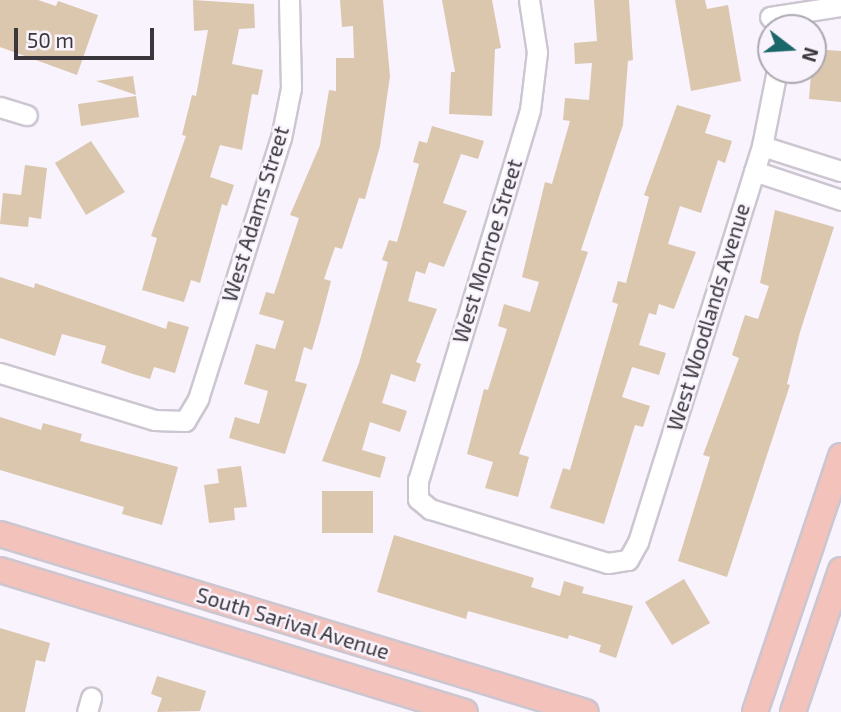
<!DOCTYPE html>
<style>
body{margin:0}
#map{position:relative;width:841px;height:712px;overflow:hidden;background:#f9f3fe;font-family:"Exo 2",sans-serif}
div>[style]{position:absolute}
.building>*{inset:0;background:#dac7ad}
.roads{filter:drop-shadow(2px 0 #ccc6d1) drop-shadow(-2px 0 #ccc6d1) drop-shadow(0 2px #ccc6d1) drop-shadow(0 -2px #ccc6d1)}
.minor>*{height:19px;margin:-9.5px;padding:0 9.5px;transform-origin:9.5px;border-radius:9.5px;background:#fff}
.major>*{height:24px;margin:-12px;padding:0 12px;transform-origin:12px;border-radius:12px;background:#f3c2bb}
span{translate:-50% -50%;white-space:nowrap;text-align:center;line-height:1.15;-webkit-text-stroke:5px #f9f3fe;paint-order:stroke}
.street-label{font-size:21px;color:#39373b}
.north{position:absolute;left:757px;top:14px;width:70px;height:70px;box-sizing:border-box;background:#f9f3fe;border:2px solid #aca8b0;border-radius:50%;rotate:107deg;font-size:19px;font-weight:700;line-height:28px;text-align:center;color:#39373b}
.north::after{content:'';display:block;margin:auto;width:24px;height:32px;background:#196768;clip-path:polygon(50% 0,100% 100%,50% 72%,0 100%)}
.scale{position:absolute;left:14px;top:28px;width:140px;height:32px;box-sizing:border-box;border:4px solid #39373b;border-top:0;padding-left:9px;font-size:21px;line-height:24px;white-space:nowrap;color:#39373b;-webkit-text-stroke:5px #f9f3fe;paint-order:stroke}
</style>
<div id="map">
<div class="building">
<i style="clip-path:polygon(0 0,38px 0,56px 6px,58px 1px,98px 15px,77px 75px,0 47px)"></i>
<i style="clip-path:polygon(193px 0,254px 4px,255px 28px,239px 29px,232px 64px,263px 70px,258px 95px,252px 94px,242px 150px,220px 145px,210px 177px,234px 185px,227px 206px,222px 204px,200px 283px,191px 280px,184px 302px,142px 290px,157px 238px,151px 236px,186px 136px,182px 135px,192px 95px,196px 96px,208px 30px,194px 31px)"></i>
<i style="clip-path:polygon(340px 0,383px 0,390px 76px,380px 146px,365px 199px,359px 198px,342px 249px,335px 247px,324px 279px,331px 281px,320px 323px,312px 350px,304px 347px,295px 381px,307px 384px,285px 454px,229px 438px,235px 417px,259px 424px,268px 391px,244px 384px,256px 344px,275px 349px,284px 321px,259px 314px,266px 292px,274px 294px,299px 218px,290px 215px,320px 145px,329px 90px,336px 91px,336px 58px,354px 58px,353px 26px,342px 27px)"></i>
<i style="clip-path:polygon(442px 0,492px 0,501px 48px,495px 49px,492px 116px,449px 114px,451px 72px,455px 72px)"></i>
<i style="clip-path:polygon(594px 0,629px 0,633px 60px,628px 61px,623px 125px,581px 250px,588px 252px,519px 454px,529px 457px,518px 497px,485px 488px,493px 462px,467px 454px,484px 389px,488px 390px,507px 329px,498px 326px,504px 304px,530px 312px,539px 282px,522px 277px,545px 182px,552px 184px,570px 121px,563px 120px,565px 98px,589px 100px,592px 63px,575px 64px,574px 43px,597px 41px)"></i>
<i style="clip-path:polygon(675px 0,705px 0,707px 9px,728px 5px,741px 81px,691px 91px)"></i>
<i style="clip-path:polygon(813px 49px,841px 51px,841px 102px,809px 99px)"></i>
<i style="clip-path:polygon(133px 76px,136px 95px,96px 81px)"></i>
<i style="clip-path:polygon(136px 96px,139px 117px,81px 126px,78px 104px)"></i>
<i style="clip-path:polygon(677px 105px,711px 115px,705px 133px,732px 141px,725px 163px,718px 160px,701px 213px,680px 206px,668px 244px,696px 252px,674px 309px,659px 304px,656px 315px,649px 313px,639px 345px,666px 353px,659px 375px,632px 367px,622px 397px,650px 406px,643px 427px,635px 425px,604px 524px,550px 508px,563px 468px,570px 470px,618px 304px,612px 302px,618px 281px,626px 283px,649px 197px,644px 195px)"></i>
<i style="clip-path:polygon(432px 126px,484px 141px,478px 159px,461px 154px,443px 203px,467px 211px,444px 267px,429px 262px,425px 274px,416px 271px,408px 301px,437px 309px,416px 362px,421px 364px,415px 382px,391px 374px,382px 403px,407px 411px,400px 432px,370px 422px,362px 450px,386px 457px,380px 478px,322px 461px,359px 363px,388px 262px,382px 260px,389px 240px,397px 242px,405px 214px,419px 164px,413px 162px,419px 141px,427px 143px)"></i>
<i style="clip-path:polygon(91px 141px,125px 192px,86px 215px,55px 163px)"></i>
<i style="clip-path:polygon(25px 165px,47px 168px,41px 219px,29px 217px,28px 227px,0 224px,3px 193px,21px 195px)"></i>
<i style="clip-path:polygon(775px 210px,834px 227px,800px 332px,787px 384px,790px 385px,727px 577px,678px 561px,710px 457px,703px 455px,739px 358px,732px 355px,745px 315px,758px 319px,769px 286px,760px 283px)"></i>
<i style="clip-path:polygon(0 277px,34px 288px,35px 283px,166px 329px,168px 321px,189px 327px,175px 373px,154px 367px,150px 379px,133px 374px,101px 363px,106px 346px,62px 334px,55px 356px,0 338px)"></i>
<i style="clip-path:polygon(0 417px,41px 430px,43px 423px,82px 434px,80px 441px,178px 467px,162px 525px,122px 514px,124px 507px,0 470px)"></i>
<i style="clip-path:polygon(241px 466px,247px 507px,234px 508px,235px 520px,209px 523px,204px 485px,219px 483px,217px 469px)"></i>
<i style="clip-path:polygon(322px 491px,373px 491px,373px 533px,322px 533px)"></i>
<i style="clip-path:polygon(394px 535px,534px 578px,531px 587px,560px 596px,564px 581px,584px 587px,582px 593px,633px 606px,616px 658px,599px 652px,601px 645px,569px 635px,568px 639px,468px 611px,466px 619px,377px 592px)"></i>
<i style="clip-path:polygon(684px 579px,710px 623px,672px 645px,645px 602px)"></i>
<i style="clip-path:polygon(0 628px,50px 643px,45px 662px,36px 660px,25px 712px,0 712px)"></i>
<i style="clip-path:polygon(157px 676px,206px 691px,200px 711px,157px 712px,162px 698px,151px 694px)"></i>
</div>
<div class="roads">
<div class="minor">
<i style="left:529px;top:0;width:53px;rotate:81.3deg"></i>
<i style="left:537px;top:52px;width:58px;rotate:96.9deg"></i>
<i style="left:530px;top:110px;width:387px;rotate:106.8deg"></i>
<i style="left:418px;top:480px;width:19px;rotate:90deg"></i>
<i style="left:418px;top:499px;width:16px;rotate:40deg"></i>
<i style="left:430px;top:509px;width:186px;rotate:16.9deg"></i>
<i style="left:608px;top:563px;width:20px;rotate:-9deg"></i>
<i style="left:628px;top:560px;width:21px;rotate:-61deg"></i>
<i style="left:638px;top:542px;width:415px;rotate:-72.6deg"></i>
<i style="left:762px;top:146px;width:77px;rotate:-78.8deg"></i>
<i style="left:770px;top:17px;width:72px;rotate:-8.8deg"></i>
<i style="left:0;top:107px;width:28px;rotate:17deg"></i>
<i style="left:762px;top:146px;width:83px;rotate:17.6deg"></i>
<i style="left:754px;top:171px;width:92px;rotate:18.4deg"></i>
<i style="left:0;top:373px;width:162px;rotate:16.9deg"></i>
<i style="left:155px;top:420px;width:30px;rotate:2deg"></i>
<i style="left:185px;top:421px;width:26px;rotate:-59deg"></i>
<i style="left:198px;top:399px;width:274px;rotate:-72.4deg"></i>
<i style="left:281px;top:138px;width:51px;rotate:-78.7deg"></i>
<i style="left:291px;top:88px;width:88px;rotate:-91.3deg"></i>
<i style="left:87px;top:712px;width:15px;rotate:-74deg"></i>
</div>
<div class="major">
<i style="left:0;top:534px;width:612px;rotate:16.9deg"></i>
<i style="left:0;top:570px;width:486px;rotate:17deg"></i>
<i style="left:755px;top:712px;width:270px;rotate:-71.4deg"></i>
<i style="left:793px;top:712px;width:150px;rotate:-71.3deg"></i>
</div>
</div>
<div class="street-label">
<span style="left:255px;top:214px;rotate:-73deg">West Adams Street</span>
<span style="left:487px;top:251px;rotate:-73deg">West Monroe Street</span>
<span style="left:708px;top:317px;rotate:-73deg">West Woodlands Avenue</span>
<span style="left:293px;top:623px;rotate:17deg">South Sarival Avenue</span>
</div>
<div class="north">N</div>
<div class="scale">50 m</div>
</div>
